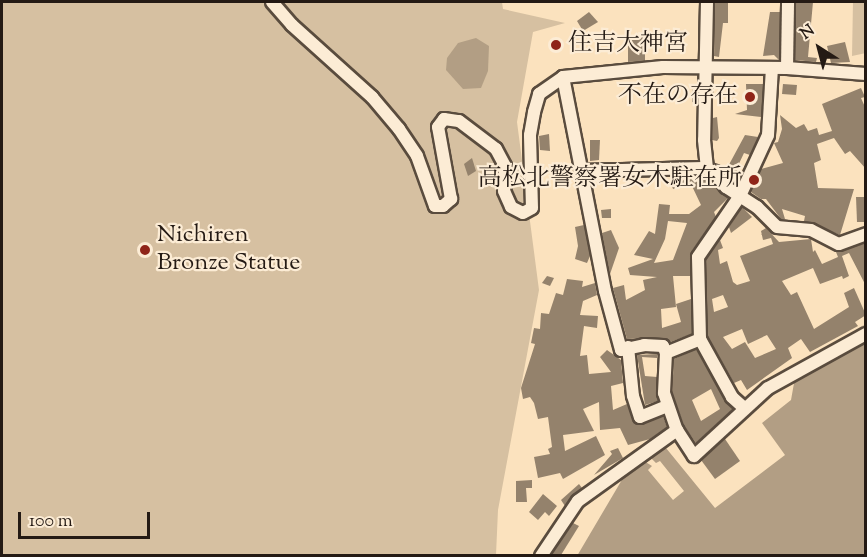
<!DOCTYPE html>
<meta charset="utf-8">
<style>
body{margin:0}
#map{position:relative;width:867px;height:557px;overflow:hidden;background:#fbe2be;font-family:"Sorts Mill Goudy","Noto Serif JP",serif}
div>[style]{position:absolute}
.green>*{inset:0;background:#d6c0a1}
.water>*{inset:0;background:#b29e84}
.building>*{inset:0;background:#94826c}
.roads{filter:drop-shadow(2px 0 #5a4c3e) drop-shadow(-2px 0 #5a4c3e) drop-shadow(0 2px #5a4c3e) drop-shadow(0 -2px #5a4c3e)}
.minor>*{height:12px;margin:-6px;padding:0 6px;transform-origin:6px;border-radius:6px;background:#fcecd5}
.dots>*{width:16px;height:16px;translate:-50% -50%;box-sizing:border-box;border:3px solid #fcecd5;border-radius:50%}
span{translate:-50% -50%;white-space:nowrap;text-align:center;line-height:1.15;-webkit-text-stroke:4.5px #fcecd5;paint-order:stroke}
.poi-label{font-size:24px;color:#241a14}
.left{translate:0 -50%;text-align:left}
.right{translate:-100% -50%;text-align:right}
.frame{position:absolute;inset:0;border:3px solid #241a14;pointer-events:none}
.north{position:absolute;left:789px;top:18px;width:60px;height:60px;-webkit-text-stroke:4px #fcecd5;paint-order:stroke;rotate:324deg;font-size:16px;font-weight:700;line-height:24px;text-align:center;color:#241a14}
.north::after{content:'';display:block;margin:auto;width:21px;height:27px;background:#241a14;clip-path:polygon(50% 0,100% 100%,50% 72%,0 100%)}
.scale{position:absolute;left:18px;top:512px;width:132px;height:27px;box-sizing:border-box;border:3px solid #241a14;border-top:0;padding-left:8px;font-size:18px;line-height:21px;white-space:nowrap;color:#241a14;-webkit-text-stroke:4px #fcecd5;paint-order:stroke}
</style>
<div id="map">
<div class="green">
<i style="clip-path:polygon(2px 2px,502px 2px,503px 9px,565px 23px,533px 32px,517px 122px,539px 290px,498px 510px,496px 555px,2px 555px)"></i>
<i style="clip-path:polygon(853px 2px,865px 2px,866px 53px,852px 56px)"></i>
</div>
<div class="water">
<i style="clip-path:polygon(476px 38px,489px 46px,488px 71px,481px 88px,463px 89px,446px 70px,447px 58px,458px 43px)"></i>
<i style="clip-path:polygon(865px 333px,865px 555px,577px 556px,623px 478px,644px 461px,652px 466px,648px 470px,673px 500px,684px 491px,660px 461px,656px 463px,651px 458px,661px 448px,666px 448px,715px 508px,785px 455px,762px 423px,791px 400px,796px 372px)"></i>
</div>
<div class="building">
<i style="clip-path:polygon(715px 2px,728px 2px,728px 23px,723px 23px,719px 57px,714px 56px)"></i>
<i style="clip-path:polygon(796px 2px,813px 2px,808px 57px,817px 58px,816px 62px,795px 60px)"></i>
<i style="clip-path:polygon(589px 12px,598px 22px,583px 31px,577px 21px)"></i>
<i style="clip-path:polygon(770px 12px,780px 12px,779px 60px,774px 55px,763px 56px)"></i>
<i style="clip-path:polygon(628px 35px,645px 36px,645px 61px,628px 62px)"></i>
<i style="clip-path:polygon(845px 42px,850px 62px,831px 63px,827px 46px)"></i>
<i style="clip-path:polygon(693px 84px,697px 84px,697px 103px,692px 102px)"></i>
<i style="clip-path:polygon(746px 84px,763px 84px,761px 117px,735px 114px,747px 110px)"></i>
<i style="clip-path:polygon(783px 84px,797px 85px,796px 95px,782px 94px)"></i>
<i style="clip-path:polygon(861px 88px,865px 97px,861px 98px,865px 107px,866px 169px,850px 151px,845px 154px,834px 138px,817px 144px,821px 160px,814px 163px,818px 188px,854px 189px,840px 235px,804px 221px,805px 216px,782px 209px,785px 219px,781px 219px,766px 199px,761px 199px,751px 192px,761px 169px,783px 163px,774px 143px,778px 142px,782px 129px,780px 115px,796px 128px,804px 124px,808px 131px,817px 128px,819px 135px,832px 131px,822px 104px)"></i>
<i style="clip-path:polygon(717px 117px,719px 138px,717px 141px,712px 140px,713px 118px)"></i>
<i style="clip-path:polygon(549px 134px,550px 151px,540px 150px,539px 136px)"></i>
<i style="clip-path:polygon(745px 135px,758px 137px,750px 155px,744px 153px,736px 170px,742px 173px,736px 184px,725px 172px)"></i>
<i style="clip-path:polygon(590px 140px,600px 140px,599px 160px,590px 161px)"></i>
<i style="clip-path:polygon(472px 158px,476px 171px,468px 176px,464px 164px)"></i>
<i style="clip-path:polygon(evenodd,702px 176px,728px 198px,714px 212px,716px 217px,691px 252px,690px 276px,673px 276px,676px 307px,661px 309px,662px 328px,681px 322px,676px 304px,691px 299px,692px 334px,670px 342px,663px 338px,627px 339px,613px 288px,624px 285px,626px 300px,645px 290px,643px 280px,657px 277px,630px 275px,628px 268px,653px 259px,634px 255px,649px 231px,655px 234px,659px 204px,670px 205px,669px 214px,689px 214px,701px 205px,691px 184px,673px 189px,672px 186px,690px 177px,702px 176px,668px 221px,687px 223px,673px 260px,654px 263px,665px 239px,668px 221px)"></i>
<i style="clip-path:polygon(856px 197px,866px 197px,866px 222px,857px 222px)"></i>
<i style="clip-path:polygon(742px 207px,752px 217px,731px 233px,729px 227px)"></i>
<i style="clip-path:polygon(611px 209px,611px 218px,602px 218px,601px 210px)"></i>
<i style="clip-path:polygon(584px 225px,590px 256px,587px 263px,575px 259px,578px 246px,575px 227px)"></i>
<i style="clip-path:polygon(evenodd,766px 228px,779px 242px,811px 239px,813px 252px,815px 250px,822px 264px,838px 257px,836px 252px,866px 243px,866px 286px,849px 253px,842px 256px,849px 276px,843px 279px,842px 276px,820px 284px,813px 268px,782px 281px,791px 295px,797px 292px,814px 329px,849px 307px,844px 293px,854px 288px,866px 315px,855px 322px,858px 326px,810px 352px,801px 339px,788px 348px,792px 358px,747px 390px,741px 380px,734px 383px,708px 337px,706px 259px,720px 240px,723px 248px,718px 250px,720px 264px,727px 261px,733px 282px,737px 285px,750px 281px,740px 256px,773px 244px,771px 238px,763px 240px,761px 231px,766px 228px,723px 295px,728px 307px,714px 312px,712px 299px,723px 295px,766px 228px,742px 329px,748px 344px,767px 335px,776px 349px,755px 358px,745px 342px,732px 349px,723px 337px,742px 329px)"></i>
<i style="clip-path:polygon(611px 230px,619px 248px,610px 274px,602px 233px)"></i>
<i style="clip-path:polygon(547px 276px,554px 278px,550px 286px,542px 283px)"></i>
<i style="clip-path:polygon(567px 279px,583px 281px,582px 287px,595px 283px,597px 295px,583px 301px,580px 315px,598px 316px,597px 328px,584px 326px,580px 356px,587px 355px,589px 374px,611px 372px,600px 357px,607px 350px,621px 360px,623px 383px,611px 386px,613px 410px,627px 404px,635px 424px,663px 416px,667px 427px,650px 439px,628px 445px,620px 428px,600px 430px,599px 402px,583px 409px,594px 431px,563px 435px,565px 451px,596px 436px,605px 455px,563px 479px,560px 473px,538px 478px,534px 457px,550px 454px,548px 449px,552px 447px,548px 417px,538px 419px,534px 403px,530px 397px,523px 399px,521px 388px,535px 344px,531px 343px,534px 328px,540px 329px,541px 313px,549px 314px,556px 293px,563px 295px)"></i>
<i style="clip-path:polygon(evenodd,696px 349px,733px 409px,696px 443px,684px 426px,672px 392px,674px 359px,696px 349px,711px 389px,720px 409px,701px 421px,692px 400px,711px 389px)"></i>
<i style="clip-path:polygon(657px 354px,657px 358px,642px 357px,645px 376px,657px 377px,658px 401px,645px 405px,637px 355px)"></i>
<i style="clip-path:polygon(725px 439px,740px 461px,715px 479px,701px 460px)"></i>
<i style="clip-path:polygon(618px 448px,623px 458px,594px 475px,612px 454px,610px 451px)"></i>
<i style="clip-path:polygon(532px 480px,532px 488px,526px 488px,527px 502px,516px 502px,516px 481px)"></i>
<i style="clip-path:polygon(579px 484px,582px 488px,565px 506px,561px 500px)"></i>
<i style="clip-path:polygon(543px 494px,557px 506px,549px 516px,545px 512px,538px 520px,529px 512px)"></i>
<i style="clip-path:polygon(573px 523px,579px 526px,561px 555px,551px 555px)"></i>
</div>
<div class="roads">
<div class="minor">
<i style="left:272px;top:2px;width:30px;rotate:49deg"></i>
<i style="left:292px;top:25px;width:108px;rotate:42deg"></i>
<i style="left:372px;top:97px;width:42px;rotate:49.8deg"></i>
<i style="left:399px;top:129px;width:32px;rotate:56deg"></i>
<i style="left:417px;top:156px;width:53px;rotate:70.2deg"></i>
<i style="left:435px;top:206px;width:8px"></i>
<i style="left:443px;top:206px;width:11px;rotate:-41deg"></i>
<i style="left:451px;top:199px;width:73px;rotate:-100.2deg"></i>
<i style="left:438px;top:127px;width:10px;rotate:-53deg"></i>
<i style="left:444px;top:119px;width:15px;rotate:8deg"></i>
<i style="left:459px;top:121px;width:46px;rotate:37.1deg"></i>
<i style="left:496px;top:149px;width:19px;rotate:62deg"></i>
<i style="left:505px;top:166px;width:25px;rotate:92deg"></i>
<i style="left:504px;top:191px;width:17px;rotate:66deg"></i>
<i style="left:511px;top:207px;width:13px;rotate:27deg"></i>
<i style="left:523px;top:213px;width:10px;rotate:-29deg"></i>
<i style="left:532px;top:208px;width:73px;rotate:-91.6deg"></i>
<i style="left:530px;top:135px;width:23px;rotate:-80deg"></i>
<i style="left:534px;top:112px;width:19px;rotate:-74deg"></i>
<i style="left:539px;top:94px;width:29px;rotate:-35deg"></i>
<i style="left:563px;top:77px;width:100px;rotate:-5.7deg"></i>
<i style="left:663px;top:67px;width:124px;rotate:0.5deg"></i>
<i style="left:787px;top:68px;width:79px;rotate:4.3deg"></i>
<i style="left:707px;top:2px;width:138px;rotate:91.2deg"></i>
<i style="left:704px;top:140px;width:29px;rotate:84deg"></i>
<i style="left:787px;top:68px;width:66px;rotate:-89.1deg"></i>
<i style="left:563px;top:77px;width:218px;rotate:78.9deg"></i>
<i style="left:605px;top:291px;width:61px;rotate:74.8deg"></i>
<i style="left:621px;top:350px;width:24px;rotate:-12deg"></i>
<i style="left:644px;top:345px;width:19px;rotate:3deg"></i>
<i style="left:663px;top:346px;width:8px;rotate:67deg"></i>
<i style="left:666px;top:353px;width:40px;rotate:92.9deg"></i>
<i style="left:664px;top:393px;width:39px;rotate:71deg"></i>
<i style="left:581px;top:171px;width:122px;rotate:-1.4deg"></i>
<i style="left:703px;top:168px;width:13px;rotate:18deg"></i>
<i style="left:715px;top:172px;width:19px;rotate:54deg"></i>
<i style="left:726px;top:187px;width:37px;rotate:33deg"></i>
<i style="left:757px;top:207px;width:28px;rotate:45deg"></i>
<i style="left:777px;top:227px;width:34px;rotate:5deg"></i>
<i style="left:811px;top:230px;width:31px;rotate:27deg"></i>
<i style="left:839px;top:244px;width:29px;rotate:-20deg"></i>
<i style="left:628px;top:347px;width:49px;rotate:84.2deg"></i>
<i style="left:633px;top:396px;width:22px;rotate:72deg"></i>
<i style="left:640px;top:417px;width:29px;rotate:-22deg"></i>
<i style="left:666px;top:353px;width:37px;rotate:-22deg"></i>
<i style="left:743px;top:407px;width:15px;rotate:-138deg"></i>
<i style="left:732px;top:397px;width:66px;rotate:-118.9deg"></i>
<i style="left:700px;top:339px;width:82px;rotate:-91.4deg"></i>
<i style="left:698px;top:257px;width:74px;rotate:-55.5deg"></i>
<i style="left:740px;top:196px;width:67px;rotate:-65.3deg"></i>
<i style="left:768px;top:135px;width:67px;rotate:-86.6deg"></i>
<i style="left:541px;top:556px;width:66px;rotate:-56.1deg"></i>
<i style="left:578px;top:501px;width:122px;rotate:-35.6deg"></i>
<i style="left:677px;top:430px;width:31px;rotate:57deg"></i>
<i style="left:694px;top:456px;width:100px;rotate:-42.6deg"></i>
<i style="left:768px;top:388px;width:112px;rotate:-28.9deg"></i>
</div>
</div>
<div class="dots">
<i style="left:556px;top:45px;background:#8f2418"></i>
<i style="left:750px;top:97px;background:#8f2418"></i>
<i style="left:754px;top:180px;background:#8f2418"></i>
<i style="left:145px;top:250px;background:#8f2418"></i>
</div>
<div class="poi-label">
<span class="left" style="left:568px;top:45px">住吉大神宮</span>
<span class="right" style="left:738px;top:97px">不在の存在</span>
<span class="right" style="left:742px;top:180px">高松北警察署女木駐在所</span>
<span class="left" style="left:157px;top:250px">Nichiren<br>Bronze Statue</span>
</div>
<div class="frame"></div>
<div class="north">N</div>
<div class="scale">100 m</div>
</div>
